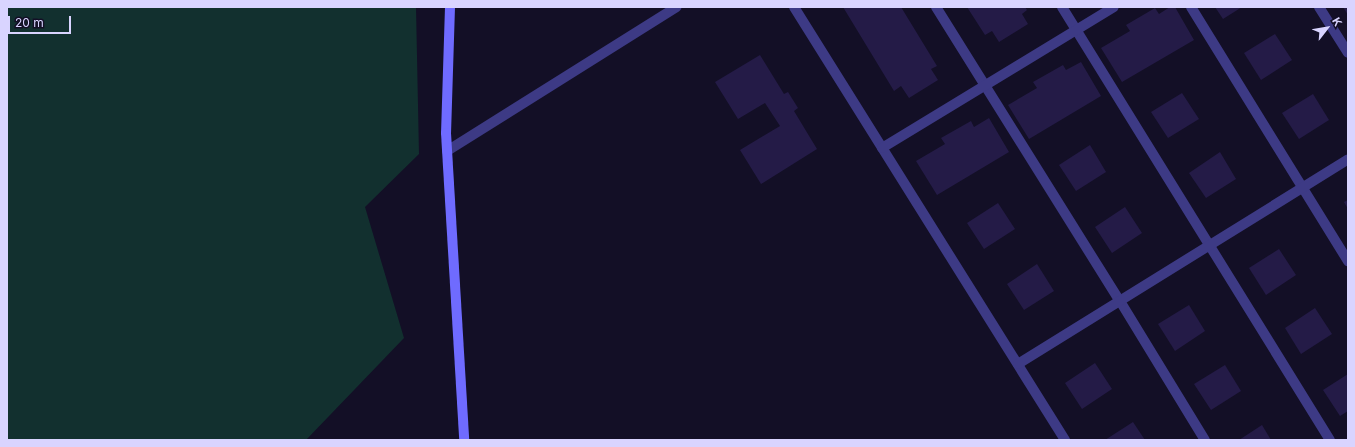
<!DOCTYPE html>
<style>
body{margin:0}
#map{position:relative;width:1355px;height:447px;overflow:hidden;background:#130f26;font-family:Inter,sans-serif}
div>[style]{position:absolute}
.green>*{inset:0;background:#12302f}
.building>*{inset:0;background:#241b47}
.lane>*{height:10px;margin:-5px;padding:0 5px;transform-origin:5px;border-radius:5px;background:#3d3a85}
.secondary>*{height:10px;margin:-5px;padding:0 5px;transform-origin:5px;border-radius:5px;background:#6f6bff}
span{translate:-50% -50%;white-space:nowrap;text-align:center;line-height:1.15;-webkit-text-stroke:4px #130f26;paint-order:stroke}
.frame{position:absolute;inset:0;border:8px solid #d9d4ff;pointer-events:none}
.north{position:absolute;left:1307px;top:8px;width:40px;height:40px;-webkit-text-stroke:3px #130f26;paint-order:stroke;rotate:59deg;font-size:11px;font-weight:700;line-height:16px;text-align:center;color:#d9d4ff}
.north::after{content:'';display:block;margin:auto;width:14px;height:18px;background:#d9d4ff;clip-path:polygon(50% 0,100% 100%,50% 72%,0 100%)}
.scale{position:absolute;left:8px;top:16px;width:63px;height:18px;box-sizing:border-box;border:2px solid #d9d4ff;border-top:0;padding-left:5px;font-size:12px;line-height:14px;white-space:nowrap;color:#d9d4ff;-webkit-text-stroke:3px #130f26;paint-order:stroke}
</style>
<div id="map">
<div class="green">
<i style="clip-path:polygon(7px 7px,416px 7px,419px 154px,365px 207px,404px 338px,306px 440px,7px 440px)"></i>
</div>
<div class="building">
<i style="clip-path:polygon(843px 7px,901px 7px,937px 66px,931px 69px,938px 80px,909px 98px,901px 86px,894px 91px)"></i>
<i style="clip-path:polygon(967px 7px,1025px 7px,1027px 10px,1022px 14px,1028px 24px,999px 42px,992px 31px,985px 35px)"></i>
<i style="clip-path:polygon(1170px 7px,1175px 7px,1194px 40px,1122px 82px,1101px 48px,1130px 31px,1126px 25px,1155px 8px,1159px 14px)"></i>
<i style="clip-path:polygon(1215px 7px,1242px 7px,1223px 19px)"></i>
<i style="clip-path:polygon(1343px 7px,1348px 7px,1348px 15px)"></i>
<i style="clip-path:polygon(1275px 34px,1292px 60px,1261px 80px,1244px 53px)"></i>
<i style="clip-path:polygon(760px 55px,784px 94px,788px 92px,798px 108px,794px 111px,817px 149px,761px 184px,740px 150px,780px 126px,765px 103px,738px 119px,715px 82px)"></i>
<i style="clip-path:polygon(1081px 62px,1101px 96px,1029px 139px,1008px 105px,1037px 88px,1033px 82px,1063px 65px,1066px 70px)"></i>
<i style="clip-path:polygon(1182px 93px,1199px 119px,1168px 138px,1151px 112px)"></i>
<i style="clip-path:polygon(1313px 94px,1329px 120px,1299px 139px,1282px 113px)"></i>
<i style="clip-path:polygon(989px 118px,1009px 152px,937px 195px,916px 161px,945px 144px,941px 138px,971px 121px,974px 127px)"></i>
<i style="clip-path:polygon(1090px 145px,1106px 172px,1076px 191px,1059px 165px)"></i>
<i style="clip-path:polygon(1220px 152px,1236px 179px,1206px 198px,1189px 173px)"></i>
<i style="clip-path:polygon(1348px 200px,1348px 209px,1344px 202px)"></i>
<i style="clip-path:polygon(998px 203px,1015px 229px,984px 249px,967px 223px)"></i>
<i style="clip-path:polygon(1125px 207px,1142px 233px,1112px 253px,1095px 227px)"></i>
<i style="clip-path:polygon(1279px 249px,1296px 275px,1266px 295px,1249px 268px)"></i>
<i style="clip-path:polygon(1037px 264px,1054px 291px,1024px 310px,1007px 284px)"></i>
<i style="clip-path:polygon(1189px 305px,1205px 331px,1175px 351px,1158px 324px)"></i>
<i style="clip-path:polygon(1315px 308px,1332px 334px,1301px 354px,1285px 328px)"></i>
<i style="clip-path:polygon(1095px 363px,1112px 389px,1082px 409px,1065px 383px)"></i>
<i style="clip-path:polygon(1225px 365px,1241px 391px,1211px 410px,1194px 384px)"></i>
<i style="clip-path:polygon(1348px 374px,1348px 411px,1340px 416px,1323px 390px)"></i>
<i style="clip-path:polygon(1133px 422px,1145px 440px,1105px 440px)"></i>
<i style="clip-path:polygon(1262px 425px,1271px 440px,1239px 440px)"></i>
</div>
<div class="lane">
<i style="left:794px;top:7px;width:511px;rotate:57.96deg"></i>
<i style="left:936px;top:7px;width:347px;rotate:58deg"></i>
<i style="left:1120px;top:301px;width:163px;rotate:58.6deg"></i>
<i style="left:1062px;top:7px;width:509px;rotate:58.25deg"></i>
<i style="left:1191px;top:7px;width:299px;rotate:58.3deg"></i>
<i style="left:1319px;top:7px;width:54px;rotate:57.8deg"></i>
<i style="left:882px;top:148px;width:271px;rotate:-31.3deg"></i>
<i style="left:447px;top:151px;width:271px;rotate:-32.1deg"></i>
<i style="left:1018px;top:364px;width:388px;rotate:-31.8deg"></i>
</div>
<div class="secondary">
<i style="left:450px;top:7px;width:126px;rotate:91.8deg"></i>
<i style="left:446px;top:133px;width:308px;rotate:86.6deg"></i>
</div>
<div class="frame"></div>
<div class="north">K</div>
<div class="scale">20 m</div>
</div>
